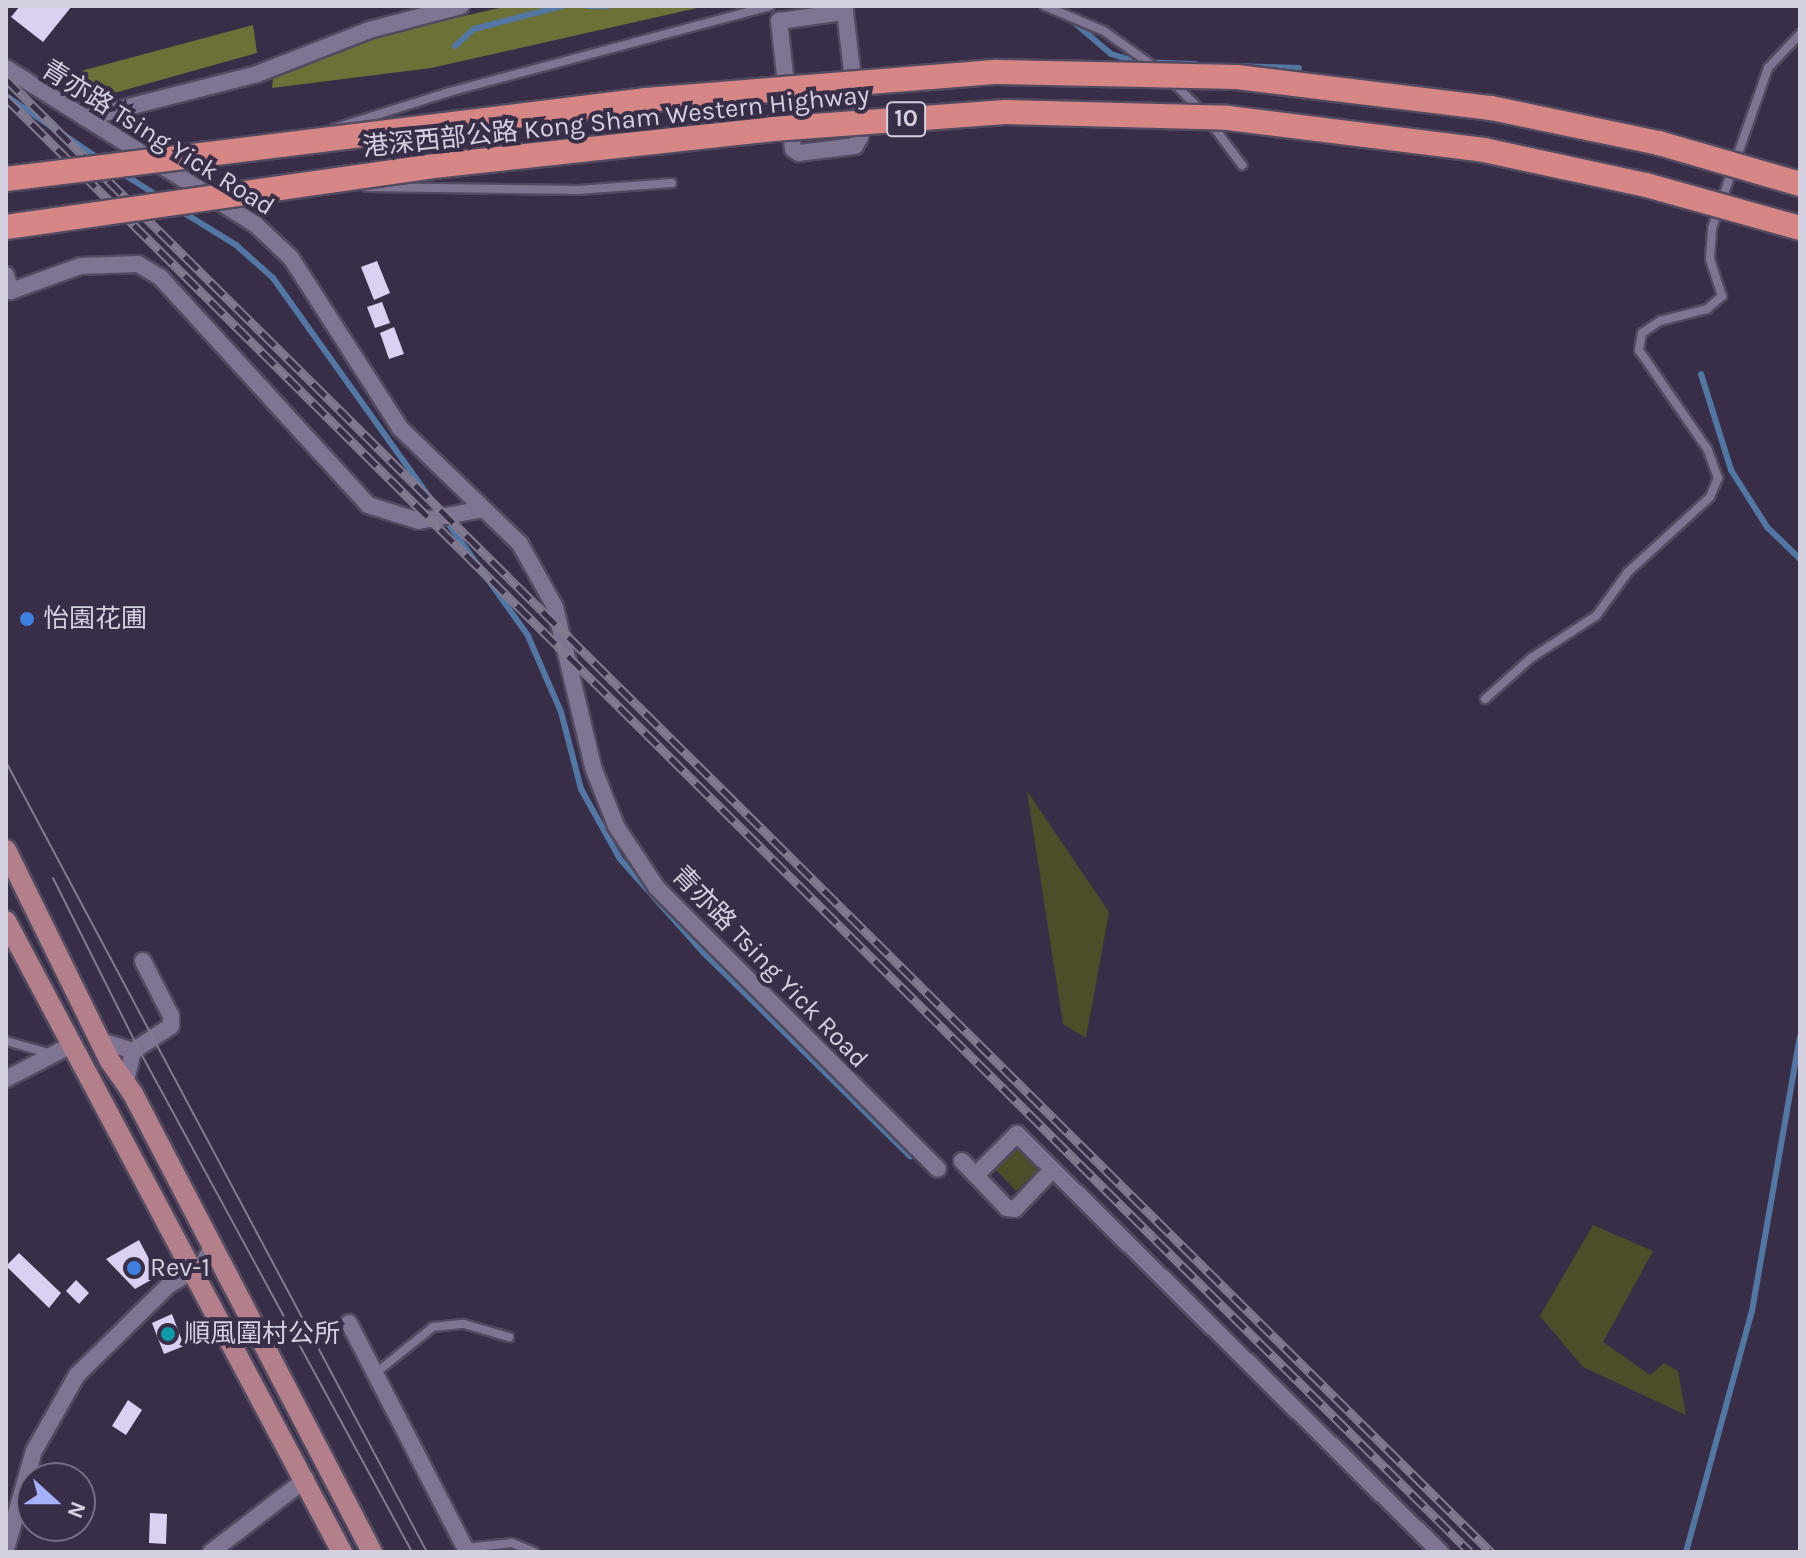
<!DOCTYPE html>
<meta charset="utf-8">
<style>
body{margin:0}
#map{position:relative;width:1806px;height:1558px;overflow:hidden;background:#382e48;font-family:Karla,"Noto Sans SC",sans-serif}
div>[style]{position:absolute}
.green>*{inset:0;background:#4b4e28}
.forest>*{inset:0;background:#6c7137}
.stream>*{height:6px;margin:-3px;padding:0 3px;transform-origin:3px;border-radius:3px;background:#5376a3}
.building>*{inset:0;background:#dbd0f1}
.roads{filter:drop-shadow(2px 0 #524a60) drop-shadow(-2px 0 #524a60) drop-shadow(0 2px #524a60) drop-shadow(0 -2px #524a60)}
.lane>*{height:8px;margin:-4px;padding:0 4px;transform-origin:4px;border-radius:4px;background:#7f7593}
.street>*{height:16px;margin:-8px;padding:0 8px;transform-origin:8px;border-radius:8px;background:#7f7593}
.primary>*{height:20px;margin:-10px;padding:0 10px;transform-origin:10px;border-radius:10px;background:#b37f8b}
.tram>*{height:2px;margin:-1px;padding:0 1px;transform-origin:1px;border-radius:1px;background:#827b90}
.rail>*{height:9px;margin-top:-4.5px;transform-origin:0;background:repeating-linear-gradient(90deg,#382e48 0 18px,#827b90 0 36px);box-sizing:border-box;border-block:2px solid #827b90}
.bridges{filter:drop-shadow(2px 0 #524a60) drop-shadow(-2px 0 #524a60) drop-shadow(0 2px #524a60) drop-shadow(0 -2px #524a60)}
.highway-bridge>*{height:24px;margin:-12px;padding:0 12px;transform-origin:12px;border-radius:12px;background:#d58685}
.dots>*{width:22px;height:22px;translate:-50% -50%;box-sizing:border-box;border:4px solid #382e48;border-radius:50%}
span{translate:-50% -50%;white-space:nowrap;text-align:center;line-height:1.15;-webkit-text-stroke:8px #382e48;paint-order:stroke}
.shield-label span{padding:2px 6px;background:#382e48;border:2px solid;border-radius:6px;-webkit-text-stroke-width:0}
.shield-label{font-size:24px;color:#d5d0e0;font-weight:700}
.street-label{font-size:26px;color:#d5d0e0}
.poi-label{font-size:26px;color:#d5d0e0}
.left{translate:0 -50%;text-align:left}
.frame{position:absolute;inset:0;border:8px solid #d5d0e0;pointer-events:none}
.north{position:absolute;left:16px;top:1462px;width:80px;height:80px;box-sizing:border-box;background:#382e48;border:2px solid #776f85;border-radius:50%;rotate:111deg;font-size:22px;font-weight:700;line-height:32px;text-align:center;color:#d5d0e0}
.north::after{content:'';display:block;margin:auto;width:28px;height:36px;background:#a6b1fc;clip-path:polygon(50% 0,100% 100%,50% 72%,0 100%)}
</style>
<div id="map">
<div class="green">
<i style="clip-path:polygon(1027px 791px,1109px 912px,1086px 1038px,1063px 1024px)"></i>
<i style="clip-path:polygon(1019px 1143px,1042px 1166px,1016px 1191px,994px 1168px)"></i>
<i style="clip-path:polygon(1593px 1225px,1653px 1251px,1603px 1342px,1650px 1375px,1664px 1363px,1678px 1371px,1686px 1415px,1583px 1367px,1540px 1316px)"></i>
</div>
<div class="forest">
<i style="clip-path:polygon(508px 6px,706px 6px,431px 68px,272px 88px,273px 79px,371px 37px)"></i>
<i style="clip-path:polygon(253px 25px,257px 53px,107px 95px,91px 93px,83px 86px,81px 71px)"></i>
</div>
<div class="stream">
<i style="left:588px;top:6px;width:19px"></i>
<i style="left:1069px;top:18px;width:55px;rotate:40.6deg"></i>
<i style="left:1111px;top:54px;width:27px;rotate:17deg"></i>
<i style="left:1137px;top:62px;width:58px;rotate:2deg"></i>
<i style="left:455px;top:46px;width:25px;rotate:-42deg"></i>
<i style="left:474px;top:29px;width:91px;rotate:-14.6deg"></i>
<i style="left:1238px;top:66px;width:61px;rotate:1.9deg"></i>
<i style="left:6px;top:96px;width:115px;rotate:34deg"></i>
<i style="left:120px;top:172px;width:45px;rotate:32.3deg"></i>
<i style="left:181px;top:211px;width:65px;rotate:31.7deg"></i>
<i style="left:236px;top:245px;width:50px;rotate:41.7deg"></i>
<i style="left:273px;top:278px;width:440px;rotate:54.5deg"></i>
<i style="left:528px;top:636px;width:83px;rotate:66.5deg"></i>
<i style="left:561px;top:712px;width:80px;rotate:75.4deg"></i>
<i style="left:581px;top:789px;width:80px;rotate:60.9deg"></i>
<i style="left:620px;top:859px;width:125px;rotate:48.3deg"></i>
<i style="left:703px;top:952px;width:291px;rotate:44.6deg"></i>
<i style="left:1701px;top:374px;width:101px;rotate:72.6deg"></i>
<i style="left:1731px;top:470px;width:67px;rotate:57.7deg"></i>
<i style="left:1767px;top:527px;width:46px;rotate:44.1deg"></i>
<i style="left:1686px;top:1552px;width:250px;rotate:-74.7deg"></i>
<i style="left:1752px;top:1311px;width:278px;rotate:-80.1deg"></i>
</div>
<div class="building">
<i style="clip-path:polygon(20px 6px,72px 6px,43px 42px,11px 17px)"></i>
<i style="clip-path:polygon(377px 261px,390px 293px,374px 300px,361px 267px)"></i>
<i style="clip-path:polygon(382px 302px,390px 323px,375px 328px,367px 307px)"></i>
<i style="clip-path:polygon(394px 327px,404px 354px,389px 359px,380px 333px)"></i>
<i style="clip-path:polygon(139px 1240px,158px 1276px,135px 1289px,106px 1259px)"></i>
<i style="clip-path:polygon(19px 1253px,61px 1293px,49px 1308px,6px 1266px)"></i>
<i style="clip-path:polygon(76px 1280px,89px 1293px,79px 1304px,66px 1291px)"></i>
<i style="clip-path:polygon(172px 1314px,184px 1346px,164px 1354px,152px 1323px)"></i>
<i style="clip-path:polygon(128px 1400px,142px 1410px,126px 1435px,112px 1426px)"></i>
<i style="clip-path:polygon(150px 1513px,167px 1514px,166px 1544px,149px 1543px)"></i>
</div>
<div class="roads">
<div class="lane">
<i style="left:1045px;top:6px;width:64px;rotate:23deg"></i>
<i style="left:1104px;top:31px;width:67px;rotate:35.3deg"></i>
<i style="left:1172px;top:81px;width:43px;rotate:45.9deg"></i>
<i style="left:1210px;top:122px;width:54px;rotate:53.3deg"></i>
<i style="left:335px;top:128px;width:120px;rotate:-17.5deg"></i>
<i style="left:449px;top:92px;width:332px;rotate:-15deg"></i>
<i style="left:367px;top:187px;width:211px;rotate:0.8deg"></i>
<i style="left:578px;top:190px;width:94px;rotate:-4.3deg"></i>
<i style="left:1485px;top:699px;width:62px;rotate:-41.7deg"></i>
<i style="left:1531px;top:658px;width:77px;rotate:-32.9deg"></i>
<i style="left:1596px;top:616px;width:54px;rotate:-54deg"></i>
<i style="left:1628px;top:572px;width:111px;rotate:-42.4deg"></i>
<i style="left:1710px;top:497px;width:21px;rotate:-67deg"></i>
<i style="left:1718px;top:478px;width:30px;rotate:-110deg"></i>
<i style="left:1708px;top:450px;width:121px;rotate:-124.6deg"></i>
<i style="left:1639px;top:350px;width:17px;rotate:-80deg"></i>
<i style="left:1642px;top:333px;width:22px;rotate:-34deg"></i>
<i style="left:1660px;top:321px;width:49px;rotate:-14.3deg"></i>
<i style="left:1707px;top:309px;width:20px;rotate:-41deg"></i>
<i style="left:1722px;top:296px;width:39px;rotate:-108deg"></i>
<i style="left:1710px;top:259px;width:31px;rotate:-86deg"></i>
<i style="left:1712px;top:228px;width:170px;rotate:-70.7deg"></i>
<i style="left:1768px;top:68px;width:47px;rotate:-46.7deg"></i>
<i style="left:6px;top:1041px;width:48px;rotate:15.8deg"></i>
<i style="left:377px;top:1372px;width:72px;rotate:-38.8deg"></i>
<i style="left:433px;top:1327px;width:31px;rotate:-6deg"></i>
<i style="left:464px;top:1324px;width:47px;rotate:16.1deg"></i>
<i style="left:466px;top:1548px;width:46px;rotate:-6.2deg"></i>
<i style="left:512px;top:1543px;width:24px;rotate:22deg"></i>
</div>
<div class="street">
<i style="left:844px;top:6px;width:6px;rotate:81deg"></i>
<i style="left:845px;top:12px;width:126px;rotate:83.2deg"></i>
<i style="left:860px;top:137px;width:10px;rotate:119deg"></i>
<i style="left:855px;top:146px;width:56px;rotate:172.9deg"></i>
<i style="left:799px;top:153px;width:7px;rotate:-146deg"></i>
<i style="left:793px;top:149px;width:129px;rotate:-96.2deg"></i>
<i style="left:779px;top:21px;width:67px;rotate:-7.8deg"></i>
<i style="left:6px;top:68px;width:295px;rotate:32.1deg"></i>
<i style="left:256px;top:225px;width:48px;rotate:43.3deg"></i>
<i style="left:291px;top:258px;width:202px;rotate:57.3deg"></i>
<i style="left:400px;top:428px;width:167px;rotate:44deg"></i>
<i style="left:520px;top:544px;width:72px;rotate:60.9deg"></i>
<i style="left:555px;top:607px;width:164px;rotate:76.6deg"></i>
<i style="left:593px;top:767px;width:63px;rotate:68.7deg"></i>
<i style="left:616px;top:826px;width:74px;rotate:56.5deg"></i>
<i style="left:657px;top:888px;width:397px;rotate:45deg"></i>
<i style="left:85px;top:118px;width:178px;rotate:-14.3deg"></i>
<i style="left:257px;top:74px;width:120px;rotate:-21.4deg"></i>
<i style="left:369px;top:30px;width:95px;rotate:-14.6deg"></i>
<i style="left:6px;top:275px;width:17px;rotate:73deg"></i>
<i style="left:11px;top:291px;width:73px;rotate:-19.9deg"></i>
<i style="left:80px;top:266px;width:58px;rotate:-2deg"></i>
<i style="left:138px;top:264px;width:27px;rotate:31deg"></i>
<i style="left:161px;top:278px;width:307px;rotate:47.6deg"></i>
<i style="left:368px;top:505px;width:53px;rotate:17.4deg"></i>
<i style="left:419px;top:521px;width:65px;rotate:-10.6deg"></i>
<i style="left:105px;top:1042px;width:29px;rotate:18deg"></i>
<i style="left:6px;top:1079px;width:76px;rotate:-27.6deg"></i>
<i style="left:126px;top:1081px;width:31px;rotate:-77deg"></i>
<i style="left:133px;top:1051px;width:45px;rotate:-33.3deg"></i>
<i style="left:171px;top:1026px;width:10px;rotate:-90deg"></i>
<i style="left:171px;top:1016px;width:62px;rotate:-117deg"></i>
<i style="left:962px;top:1161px;width:65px;rotate:46.2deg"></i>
<i style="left:1007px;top:1208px;width:8px;rotate:7deg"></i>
<i style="left:1015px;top:1209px;width:54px;rotate:-46.5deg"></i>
<i style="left:976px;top:1175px;width:58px;rotate:-45deg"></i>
<i style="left:1017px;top:1134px;width:595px;rotate:44.66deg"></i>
<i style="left:349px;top:1323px;width:258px;rotate:62.7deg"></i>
<i style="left:6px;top:1549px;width:102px;rotate:-74.1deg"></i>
<i style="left:34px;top:1451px;width:87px;rotate:-60.5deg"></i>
<i style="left:77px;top:1375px;width:129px;rotate:-44.4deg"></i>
<i style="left:169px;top:1285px;width:39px;rotate:-31deg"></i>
<i style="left:202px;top:1265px;width:20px;rotate:-60deg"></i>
<i style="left:211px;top:1552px;width:120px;rotate:-37.5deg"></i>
</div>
<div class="primary">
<i style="left:6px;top:850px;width:235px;rotate:63.8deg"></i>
<i style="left:110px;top:1061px;width:40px;rotate:55.1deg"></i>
<i style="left:133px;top:1094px;width:517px;rotate:62.44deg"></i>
<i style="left:6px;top:921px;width:715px;rotate:61.97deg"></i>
</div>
</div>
<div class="tram">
<i style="left:6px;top:762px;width:895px;rotate:61.95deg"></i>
<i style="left:53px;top:878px;width:190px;rotate:63.4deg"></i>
<i style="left:138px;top:1048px;width:574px;rotate:61.47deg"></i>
</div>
<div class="rail">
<i style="left:6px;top:79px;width:2092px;rotate:44.77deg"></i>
<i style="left:6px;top:98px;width:2063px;rotate:44.8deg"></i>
</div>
<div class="bridges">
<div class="highway-bridge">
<i style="left:6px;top:179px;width:645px;rotate:-7.04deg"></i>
<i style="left:646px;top:100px;width:352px;rotate:-4.6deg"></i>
<i style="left:997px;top:72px;width:240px;rotate:1.2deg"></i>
<i style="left:1237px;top:77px;width:256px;rotate:7deg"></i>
<i style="left:1491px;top:108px;width:172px;rotate:11.8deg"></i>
<i style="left:1659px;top:143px;width:147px;rotate:16.2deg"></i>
<i style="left:6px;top:227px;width:441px;rotate:-8.1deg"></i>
<i style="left:443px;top:165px;width:332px;rotate:-6.2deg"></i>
<i style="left:773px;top:129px;width:233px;rotate:-4.2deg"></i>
<i style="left:1005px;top:112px;width:223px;rotate:1.5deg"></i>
<i style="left:1228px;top:118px;width:258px;rotate:7.1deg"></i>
<i style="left:1484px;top:150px;width:166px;rotate:12.2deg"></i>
<i style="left:1646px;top:185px;width:160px;rotate:15.6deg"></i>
</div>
</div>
<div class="dots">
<i style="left:27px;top:619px;background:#3f7fe0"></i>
<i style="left:134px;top:1268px;background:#3f7fe0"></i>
<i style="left:168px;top:1334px;background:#0f9aa8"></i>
</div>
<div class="shield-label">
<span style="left:906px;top:119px">10</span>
</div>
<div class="street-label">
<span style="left:616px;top:121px;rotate:-6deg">港深西部公路 Kong Sham Western Highway</span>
<span style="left:158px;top:138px;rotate:32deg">青亦路 Tsing Yick Road</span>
<span style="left:770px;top:967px;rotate:46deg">青亦路 Tsing Yick Road</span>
</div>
<div class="poi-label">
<span class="left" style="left:43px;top:619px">怡園花圃</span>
<span class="left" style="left:150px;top:1268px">Rev-1</span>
<span class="left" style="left:184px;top:1334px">順風圍村公所</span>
</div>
<div class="frame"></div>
<div class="north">N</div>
</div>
